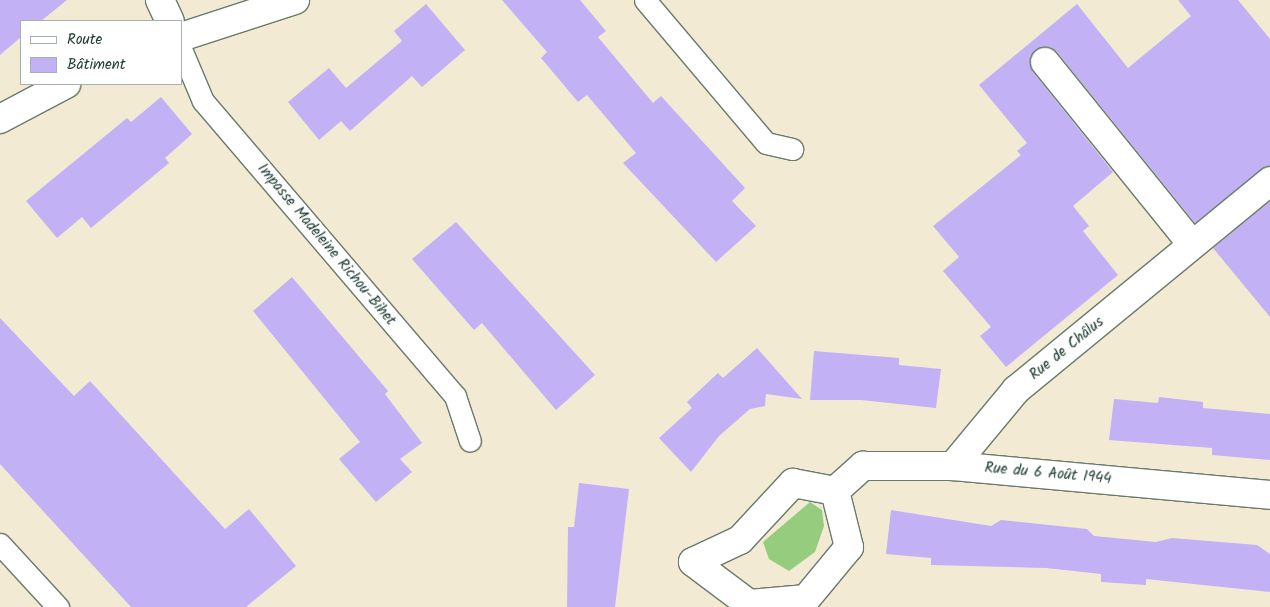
<!DOCTYPE html>
<meta charset="utf-8">
<style>
body{margin:0}
#map{position:relative;width:1270px;height:607px;overflow:hidden;background:#f3ead3;font-family:Kalam,sans-serif}
div>[style]{position:absolute}
.green>*{inset:0;background:#96cc7e}
.building>*{inset:0;background:#c2b2f5}
.roads{filter:drop-shadow(1px 0 #697a6c) drop-shadow(-1px 0 #697a6c) drop-shadow(0 1px #697a6c) drop-shadow(0 -1px #697a6c)}
.lane>*{height:21px;margin:-10.5px;padding:0 10.5px;transform-origin:10.5px;border-radius:10.5px;background:#fff}
.street>*{height:28px;margin:-14px;padding:0 14px;transform-origin:14px;border-radius:14px;background:#fff}
span{translate:-50% -50%;white-space:nowrap;text-align:center;line-height:1.15;-webkit-text-stroke:4px #fff;paint-order:stroke}
.street-label{font-size:15px;color:#1f3d34}
.legend{position:absolute;left:20px;top:20px;width:162px;height:65px;box-sizing:border-box;background:#fff;border:1px solid #a5b1ae;margin:0;padding:6px 9px;list-style:none;font-size:15px;color:#1f3d34}
.legend li{display:flex;align-items:center;gap:10px;height:25px}
.legend b{width:25px;border:1px solid #a5b1ae}
</style>
<div id="map">
<div class="green">
<i style="clip-path:polygon(810px 502px,822px 510px,824px 526px,815px 552px,789px 571px,769px 559px,763px 542px)"></i>
</div>
<div class="building">
<i style="clip-path:polygon(0 0,67px 0,41px 21px,21px 21px,21px 37px,0 55px)"></i>
<i style="clip-path:polygon(502px 0,580px 0,606px 31px,598px 37px,653px 103px,661px 96px,745px 188px,732px 201px,756px 226px,716px 262px,623px 163px,636px 153px,587px 95px,578px 102px,541px 58px,547px 52px)"></i>
<i style="clip-path:polygon(1178px 0,1238px 0,1270px 39px,1270px 166px,1195px 223px,1057px 52px,1050px 47px,1036px 50px,1030px 57px,1033px 72px,1113px 172px,1073px 206px,1089px 226px,1083px 231px,1118px 275px,1006px 367px,980px 336px,991px 327px,943px 271px,959px 257px,933px 226px,1021px 155px,1017px 151px,1027px 143px,979px 85px,1077px 4px,1128px 68px,1191px 16px)"></i>
<i style="clip-path:polygon(426px 4px,465px 50px,422px 87px,412px 76px,350px 131px,341px 121px,319px 140px,288px 102px,329px 68px,346px 88px,402px 41px,394px 31px)"></i>
<i style="clip-path:polygon(161px 97px,192px 134px,165px 158px,169px 163px,91px 228px,82px 217px,57px 238px,26px 201px,127px 118px,131px 122px)"></i>
<i style="clip-path:polygon(1270px 201px,1270px 317px,1213px 248px)"></i>
<i style="clip-path:polygon(456px 222px,595px 375px,556px 410px,482px 323px,474px 330px,412px 259px)"></i>
<i style="clip-path:polygon(292px 277px,388px 391px,385px 394px,422px 443px,400px 459px,412px 472px,376px 502px,339px 459px,360px 442px,253px 311px)"></i>
<i style="clip-path:polygon(0 318px,74px 396px,90px 381px,225px 529px,249px 509px,296px 566px,246px 607px,131px 607px,0 464px)"></i>
<i style="clip-path:polygon(757px 348px,802px 399px,766px 394px,765px 406px,750px 409px,719px 436px,691px 472px,659px 438px,692px 408px,687px 402px,718px 373px,723px 378px)"></i>
<i style="clip-path:polygon(814px 351px,899px 358px,899px 365px,941px 369px,936px 408px,861px 400px,810px 400px)"></i>
<i style="clip-path:polygon(1159px 397px,1203px 402px,1203px 408px,1270px 414px,1270px 460px,1212px 455px,1212px 448px,1109px 440px,1114px 399px,1158px 403px)"></i>
<i style="clip-path:polygon(579px 483px,629px 489px,615px 607px,567px 607px,568px 527px,574px 527px)"></i>
<i style="clip-path:polygon(891px 510px,991px 526px,1001px 520px,1087px 529px,1094px 536px,1156px 542px,1172px 538px,1257px 545px,1270px 554px,1270px 592px,1146px 579px,1146px 585px,1101px 582px,1101px 574px,1046px 568px,931px 565px,931px 558px,886px 554px)"></i>
</div>
<div class="roads">
<div class="lane">
<i style="left:645px;top:0;width:187px;rotate:49.8deg"></i>
<i style="left:766px;top:143px;width:27px;rotate:13deg"></i>
<i style="left:181px;top:49px;width:56px;rotate:67.1deg"></i>
<i style="left:203px;top:101px;width:388px;rotate:49.5deg"></i>
<i style="left:455px;top:396px;width:47px;rotate:71.6deg"></i>
<i style="left:0;top:544px;width:86px;rotate:47.4deg"></i>
</div>
<div class="street">
<i style="left:160px;top:0;width:23px;rotate:65deg"></i>
<i style="left:181px;top:37px;width:120px;rotate:-18deg"></i>
<i style="left:1045px;top:62px;width:234px;rotate:51.1deg"></i>
<i style="left:0;top:119px;width:75px;rotate:-27.9deg"></i>
<i style="left:953px;top:466px;width:99px;rotate:-50.3deg"></i>
<i style="left:1016px;top:390px;width:329px;rotate:-39.4deg"></i>
<i style="left:793px;top:483px;width:43px;rotate:10.8deg"></i>
<i style="left:835px;top:491px;width:58px;rotate:76deg"></i>
<i style="left:849px;top:547px;width:67px;rotate:129.6deg"></i>
<i style="left:806px;top:599px;width:57px;rotate:175deg"></i>
<i style="left:749px;top:604px;width:70px;rotate:-143.1deg"></i>
<i style="left:693px;top:562px;width:52px;rotate:-25.1deg"></i>
<i style="left:740px;top:540px;width:78px;rotate:-47.1deg"></i>
<i style="left:835px;top:491px;width:38px;rotate:-42deg"></i>
<i style="left:863px;top:466px;width:90px"></i>
<i style="left:953px;top:466px;width:318px;rotate:5.2deg"></i>
</div>
</div>
<div class="street-label">
<span style="left:326px;top:245px;rotate:50deg">Impasse Madeleine Richou-Bihet</span>
<span style="left:1067px;top:349px;rotate:-39deg">Rue de Châlus</span>
<span style="left:1048px;top:474px;rotate:5deg">Rue du 6 Août 1944</span>
</div>
<ul class="legend">
<li><b style="height:6px;background:#fff"></b>Route</li>
<li><b style="height:14px;background:#c2b2f5"></b>Bâtiment</li>
</ul>
</div>
